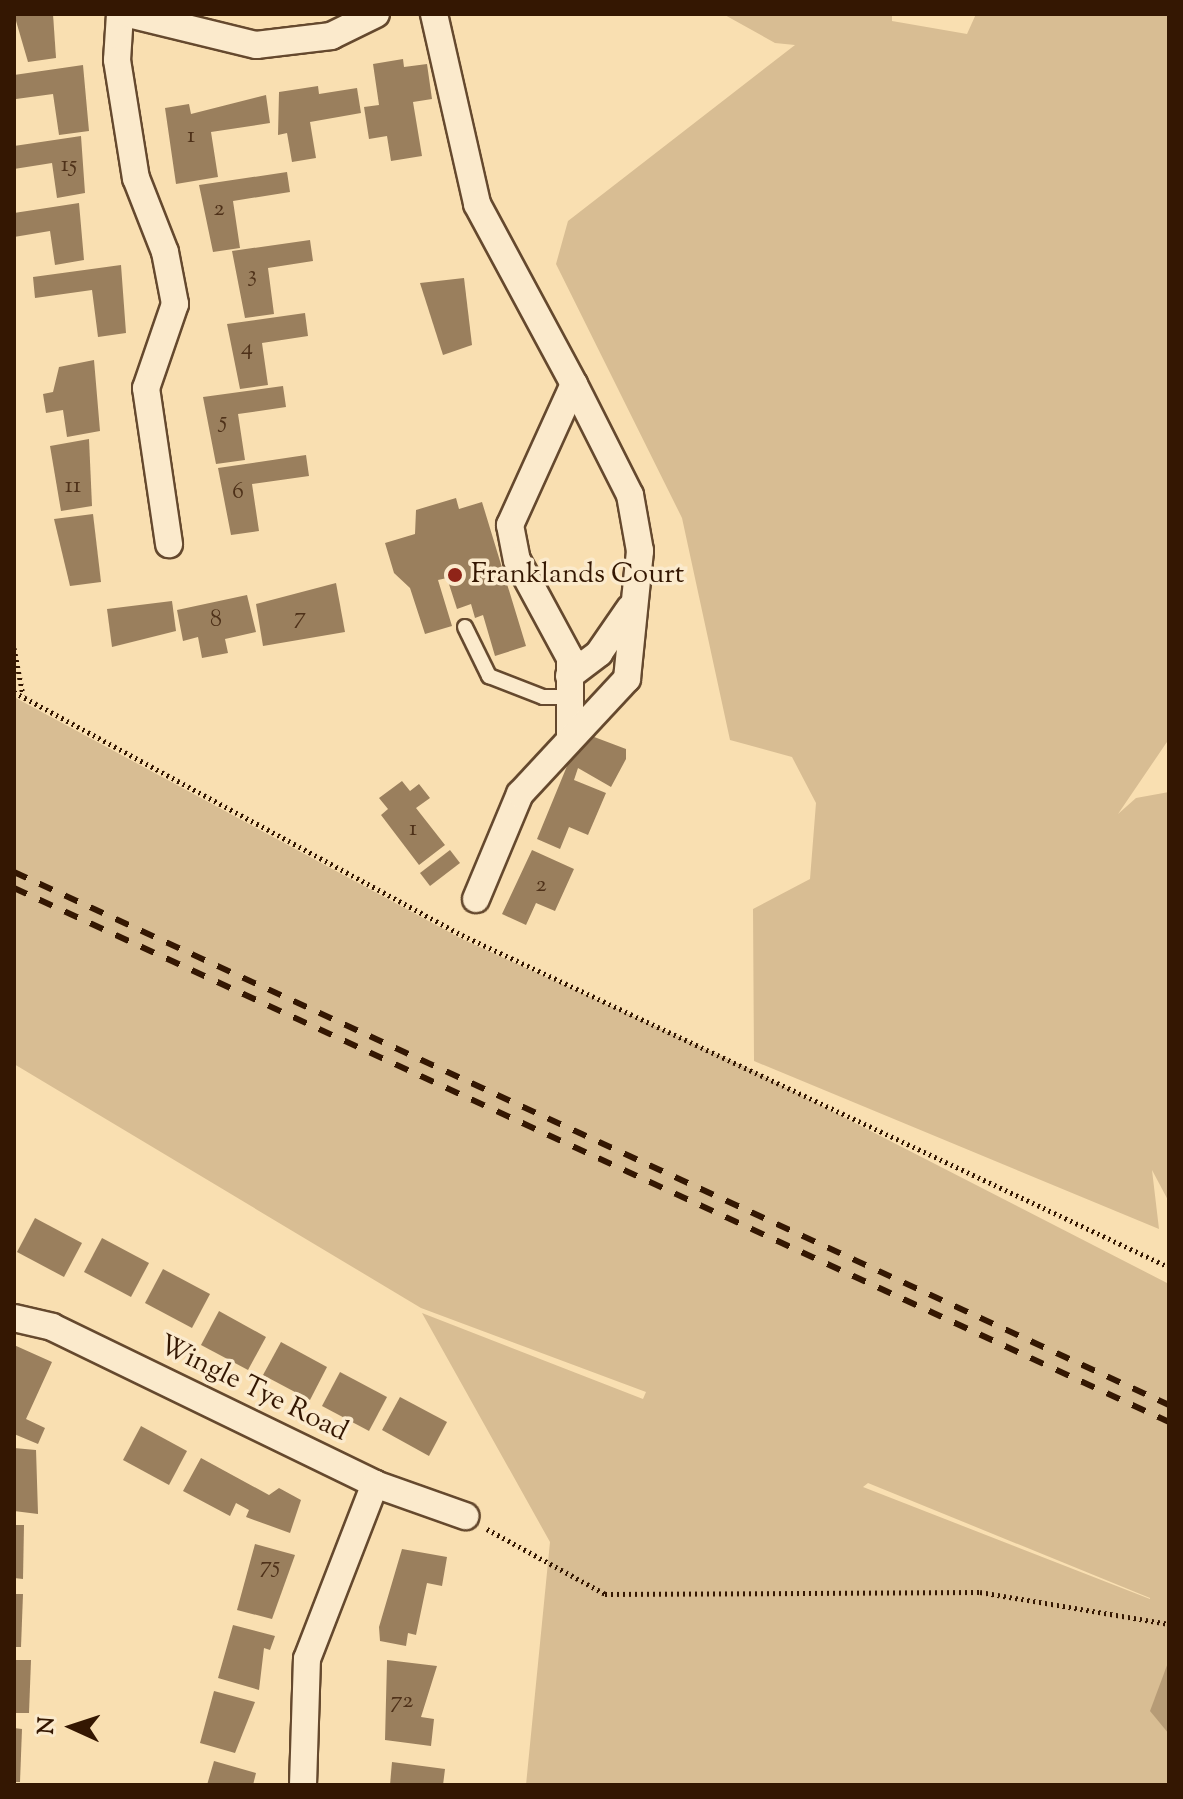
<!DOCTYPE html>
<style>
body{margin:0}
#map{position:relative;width:1183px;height:1799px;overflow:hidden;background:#f9dfb1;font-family:"Sorts Mill Goudy",serif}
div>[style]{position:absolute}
.green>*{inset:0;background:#d8bd93}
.water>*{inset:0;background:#b69b76}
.building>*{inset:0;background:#9a7f5d}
.path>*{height:5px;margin-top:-2.5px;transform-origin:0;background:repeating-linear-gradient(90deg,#341702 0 2px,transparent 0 6px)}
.roads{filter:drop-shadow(2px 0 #65492e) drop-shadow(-2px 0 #65492e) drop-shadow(0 2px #65492e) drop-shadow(0 -2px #65492e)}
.service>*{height:14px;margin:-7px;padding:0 7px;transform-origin:7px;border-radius:7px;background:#fbeacc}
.minor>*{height:26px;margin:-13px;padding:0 13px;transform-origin:13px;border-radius:13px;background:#fbeacc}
.rail>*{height:6px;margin-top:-3px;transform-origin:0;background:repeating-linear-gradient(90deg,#341702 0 14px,transparent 0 28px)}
.dots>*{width:22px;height:22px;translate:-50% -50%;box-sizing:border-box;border:4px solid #fbeacc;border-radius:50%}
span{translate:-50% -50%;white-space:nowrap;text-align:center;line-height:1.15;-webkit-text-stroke:7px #fbeacc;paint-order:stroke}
.number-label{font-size:24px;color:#4e3119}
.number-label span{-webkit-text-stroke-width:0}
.poi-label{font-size:28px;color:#341702}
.left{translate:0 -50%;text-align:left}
.street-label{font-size:28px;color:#341702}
.frame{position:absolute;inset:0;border:16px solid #341702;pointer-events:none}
.north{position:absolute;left:32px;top:1687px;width:80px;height:80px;-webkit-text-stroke:6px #fbeacc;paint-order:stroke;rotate:273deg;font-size:22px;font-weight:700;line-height:32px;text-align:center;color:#341702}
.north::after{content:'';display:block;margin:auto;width:28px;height:36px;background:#341702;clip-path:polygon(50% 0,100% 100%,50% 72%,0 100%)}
</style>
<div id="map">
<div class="green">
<i style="clip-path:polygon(723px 14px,892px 14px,892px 21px,967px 34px,976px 14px,1169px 14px,1169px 739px,1118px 814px,1136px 798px,1169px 792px,1169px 1202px,1152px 1170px,1159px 1229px,754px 1061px,753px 909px,810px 879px,816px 803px,792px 757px,730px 740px,682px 518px,556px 264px,568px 221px,795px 45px,775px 43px)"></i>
<i style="clip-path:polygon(evenodd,14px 697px,462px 939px,750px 1069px,1169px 1284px,1169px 1785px,526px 1785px,550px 1542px,422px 1313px,643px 1399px,646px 1392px,421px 1308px,14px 1064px,14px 697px,868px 1483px,1150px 1598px,1150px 1599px,863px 1487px,868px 1483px)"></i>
</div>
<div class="water">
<i style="clip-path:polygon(1169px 1660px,1169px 1734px,1150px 1711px)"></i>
</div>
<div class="building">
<i style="clip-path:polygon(14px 14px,53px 14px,56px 58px,28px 62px)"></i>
<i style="clip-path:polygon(403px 59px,404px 67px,427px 64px,432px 99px,413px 102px,422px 156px,391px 161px,387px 136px,369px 139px,364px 107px,379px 105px,373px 64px)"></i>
<i style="clip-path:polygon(83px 65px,89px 131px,59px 135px,53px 94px,16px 99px,14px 75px)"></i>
<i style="clip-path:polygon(318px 86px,319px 94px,357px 88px,361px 113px,310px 122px,316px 158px,292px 162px,287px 133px,278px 135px,279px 92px)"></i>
<i style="clip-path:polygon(266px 95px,270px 123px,211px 132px,218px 177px,176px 184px,165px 108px,189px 104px,191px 114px)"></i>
<i style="clip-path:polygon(81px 136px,85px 193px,57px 198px,52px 163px,14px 169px,14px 146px)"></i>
<i style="clip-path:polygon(287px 172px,290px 192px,233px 201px,240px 248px,213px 252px,199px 185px)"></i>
<i style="clip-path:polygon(79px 203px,84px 260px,55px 265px,50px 231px,14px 237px,14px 213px)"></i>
<i style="clip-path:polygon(310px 240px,313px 261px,268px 268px,274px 314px,245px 318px,232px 251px)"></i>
<i style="clip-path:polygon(121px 265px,126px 333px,98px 337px,92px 290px,35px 298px,33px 277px)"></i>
<i style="clip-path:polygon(464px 278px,472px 345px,443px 355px,420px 283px)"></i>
<i style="clip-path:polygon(305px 313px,308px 336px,262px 343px,268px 385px,240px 389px,227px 324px)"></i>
<i style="clip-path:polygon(94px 360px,100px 431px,67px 437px,63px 410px,46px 413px,43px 394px,53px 392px,59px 367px)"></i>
<i style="clip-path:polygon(283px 386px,286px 407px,238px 414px,245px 460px,216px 464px,203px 397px)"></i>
<i style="clip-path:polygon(89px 439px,92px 506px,61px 511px,50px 446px)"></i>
<i style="clip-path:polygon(306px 455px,309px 476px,252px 484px,259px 531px,231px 535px,218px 468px)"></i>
<i style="clip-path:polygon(456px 498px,459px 509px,482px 502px,526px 646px,495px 656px,483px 615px,475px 618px,471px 604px,457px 609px,447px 578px,438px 580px,452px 626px,425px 634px,410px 588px,394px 573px,385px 543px,415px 534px,416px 510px)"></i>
<i style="clip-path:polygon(93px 514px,101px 582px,70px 586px,54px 519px)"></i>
<i style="clip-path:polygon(336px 583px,345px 632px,263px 646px,256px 604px)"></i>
<i style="clip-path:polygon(247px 595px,256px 632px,225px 639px,228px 653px,202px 658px,198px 637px,183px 641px,177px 610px)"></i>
<i style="clip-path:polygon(172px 601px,176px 631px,112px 647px,107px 609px)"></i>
<i style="clip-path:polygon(581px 732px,626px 749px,626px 759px,611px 787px,578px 768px,574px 780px,606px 793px,588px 835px,569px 827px,560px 849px,537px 839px)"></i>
<i style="clip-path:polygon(402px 781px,410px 791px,419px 784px,430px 798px,416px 808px,445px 845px,419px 865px,381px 815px,388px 809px,379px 798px)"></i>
<i style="clip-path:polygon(450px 850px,460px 863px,430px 886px,420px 873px)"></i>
<i style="clip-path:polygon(532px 850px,574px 869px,555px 911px,536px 903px,526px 925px,502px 914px)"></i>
<i style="clip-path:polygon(35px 1218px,82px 1243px,64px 1277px,17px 1252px)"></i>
<i style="clip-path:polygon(102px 1238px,149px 1263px,131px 1297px,84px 1272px)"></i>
<i style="clip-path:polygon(163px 1269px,210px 1294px,192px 1328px,145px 1303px)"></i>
<i style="clip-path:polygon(219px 1311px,266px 1337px,248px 1370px,201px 1345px)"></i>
<i style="clip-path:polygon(281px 1342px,327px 1367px,310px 1400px,263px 1375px)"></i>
<i style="clip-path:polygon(14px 1345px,52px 1362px,26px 1419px,45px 1428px,38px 1444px,14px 1434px)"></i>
<i style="clip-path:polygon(340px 1372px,387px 1397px,369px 1431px,322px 1406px)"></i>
<i style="clip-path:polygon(400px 1397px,447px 1422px,429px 1456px,382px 1430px)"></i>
<i style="clip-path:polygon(141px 1426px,187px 1451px,169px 1485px,123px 1460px)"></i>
<i style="clip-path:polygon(14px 1448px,36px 1450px,38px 1514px,14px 1511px)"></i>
<i style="clip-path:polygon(201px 1458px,269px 1495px,279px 1488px,301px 1500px,290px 1533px,246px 1517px,249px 1510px,236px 1503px,230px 1516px,183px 1491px)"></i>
<i style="clip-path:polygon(14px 1525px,24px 1525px,23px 1579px,14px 1578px)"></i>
<i style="clip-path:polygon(255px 1544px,295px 1555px,272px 1619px,237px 1610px)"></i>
<i style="clip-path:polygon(402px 1549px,447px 1557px,442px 1586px,427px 1583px,416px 1635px,408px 1633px,406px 1646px,380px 1641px,379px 1627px)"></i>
<i style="clip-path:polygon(14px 1594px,23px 1594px,21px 1647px,14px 1647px)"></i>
<i style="clip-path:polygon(233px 1625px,275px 1636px,270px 1650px,264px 1648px,259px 1690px,218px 1678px)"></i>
<i style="clip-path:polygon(14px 1660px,31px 1660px,29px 1713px,14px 1713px)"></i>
<i style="clip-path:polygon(387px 1660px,437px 1666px,421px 1717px,434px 1719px,431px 1746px,385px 1740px)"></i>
<i style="clip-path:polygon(214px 1691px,255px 1702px,235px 1753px,200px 1743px)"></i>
<i style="clip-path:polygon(14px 1728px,22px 1729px,20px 1782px,14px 1782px)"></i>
<i style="clip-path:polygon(214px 1761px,256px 1773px,253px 1785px,207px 1785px)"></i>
<i style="clip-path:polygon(392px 1762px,445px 1769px,443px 1785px,390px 1785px)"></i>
</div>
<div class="path">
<i style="left:14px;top:648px;width:48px;rotate:79.2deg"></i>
<i style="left:14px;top:692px;width:510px;rotate:28.48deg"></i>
<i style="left:462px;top:935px;width:781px;rotate:25.15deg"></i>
<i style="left:487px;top:1529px;width:135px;rotate:28.8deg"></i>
<i style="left:605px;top:1594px;width:375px;rotate:-0.3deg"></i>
<i style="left:980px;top:1592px;width:192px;rotate:9.6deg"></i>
</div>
<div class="roads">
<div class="service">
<i style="left:465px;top:627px;width:55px;rotate:63.9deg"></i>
<i style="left:489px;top:676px;width:58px;rotate:21.3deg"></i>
<i style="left:543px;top:697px;width:26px"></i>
</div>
<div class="minor">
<i style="left:120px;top:14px;width:46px;rotate:93.7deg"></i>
<i style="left:117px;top:60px;width:120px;rotate:80.9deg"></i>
<i style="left:136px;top:178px;width:79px;rotate:68.6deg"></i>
<i style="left:165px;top:252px;width:53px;rotate:79.1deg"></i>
<i style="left:175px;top:304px;width:89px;rotate:109deg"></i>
<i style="left:146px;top:388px;width:158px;rotate:81.6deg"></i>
<i style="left:129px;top:14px;width:131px;rotate:13.7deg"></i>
<i style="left:256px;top:45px;width:76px;rotate:-6.8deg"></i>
<i style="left:331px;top:36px;width:50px;rotate:-26.1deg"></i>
<i style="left:434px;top:14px;width:195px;rotate:77.2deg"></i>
<i style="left:477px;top:204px;width:204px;rotate:61.7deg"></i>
<i style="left:574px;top:384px;width:155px;rotate:114.4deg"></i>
<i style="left:510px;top:525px;width:36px;rotate:79deg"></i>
<i style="left:517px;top:560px;width:111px;rotate:61.6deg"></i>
<i style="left:570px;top:658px;width:78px;rotate:90deg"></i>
<i style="left:569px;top:676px;width:38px;rotate:-37deg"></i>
<i style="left:599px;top:653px;width:55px;rotate:-55.4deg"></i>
<i style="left:476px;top:899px;width:114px;rotate:-67.3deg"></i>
<i style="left:520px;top:794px;width:157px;rotate:-47.1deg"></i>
<i style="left:627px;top:679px;width:129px;rotate:-84.2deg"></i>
<i style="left:640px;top:551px;width:57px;rotate:-100.1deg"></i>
<i style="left:630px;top:495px;width:124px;rotate:-116.8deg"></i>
<i style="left:14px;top:1318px;width:39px;rotate:13deg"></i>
<i style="left:52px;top:1327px;width:359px;rotate:25.9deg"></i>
<i style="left:375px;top:1484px;width:96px;rotate:19.6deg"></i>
<i style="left:303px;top:1785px;width:126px;rotate:-88.2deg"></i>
<i style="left:307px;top:1659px;width:188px;rotate:-68.8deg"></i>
</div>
</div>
<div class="rail">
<i style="left:14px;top:872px;width:1272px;rotate:24.77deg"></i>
<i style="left:14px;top:888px;width:1272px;rotate:24.81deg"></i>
</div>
<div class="dots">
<i style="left:455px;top:575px;background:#8f2418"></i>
</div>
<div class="number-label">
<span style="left:191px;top:137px">1</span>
<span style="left:69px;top:166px">15</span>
<span style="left:219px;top:210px">2</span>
<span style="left:252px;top:276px">3</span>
<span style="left:247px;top:349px">4</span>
<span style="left:223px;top:422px">5</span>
<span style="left:73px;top:487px">11</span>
<span style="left:238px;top:493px">6</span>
<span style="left:300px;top:618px">7</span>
<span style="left:216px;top:621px">8</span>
<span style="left:413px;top:830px">1</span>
<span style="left:541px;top:886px">2</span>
<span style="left:270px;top:1567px">75</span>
<span style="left:402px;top:1702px">72</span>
</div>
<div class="poi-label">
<span class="left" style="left:471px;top:575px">Franklands Court</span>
</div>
<div class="street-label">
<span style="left:253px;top:1389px;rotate:26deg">Wingle Tye Road</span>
</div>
<div class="frame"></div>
<div class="north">N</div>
</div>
